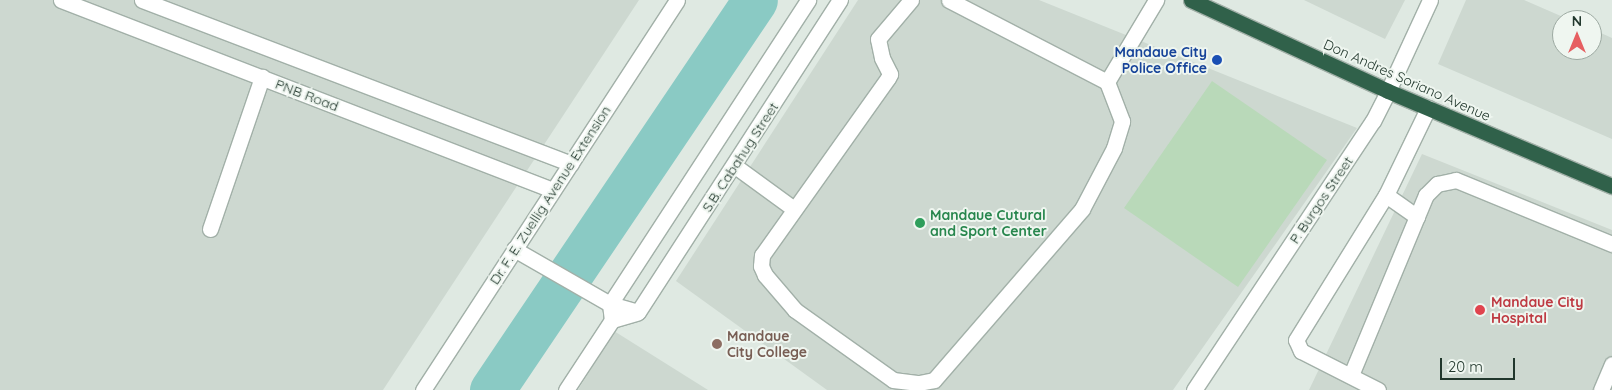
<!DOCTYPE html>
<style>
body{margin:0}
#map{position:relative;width:1612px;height:390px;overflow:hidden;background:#dfe9e2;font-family:Quicksand,sans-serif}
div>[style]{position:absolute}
.built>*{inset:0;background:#cdd8d0}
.green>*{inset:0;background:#b9d9b9}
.river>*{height:45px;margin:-22.5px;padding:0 22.5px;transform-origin:22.5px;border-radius:22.5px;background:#8acac4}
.roads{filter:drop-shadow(1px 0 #a2b0a8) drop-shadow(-1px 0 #a2b0a8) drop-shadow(0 1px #a2b0a8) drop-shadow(0 -1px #a2b0a8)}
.lane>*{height:15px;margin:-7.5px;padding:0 7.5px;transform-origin:7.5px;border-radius:7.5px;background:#fff}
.street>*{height:15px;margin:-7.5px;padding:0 7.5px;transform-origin:7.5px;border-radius:7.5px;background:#fff}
.secondary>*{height:15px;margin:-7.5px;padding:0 7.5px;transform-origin:7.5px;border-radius:7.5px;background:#fff}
.highway>*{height:15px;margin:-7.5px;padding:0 7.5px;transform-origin:7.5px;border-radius:7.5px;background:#30614a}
.dots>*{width:14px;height:14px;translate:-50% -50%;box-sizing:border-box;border:2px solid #eff6f0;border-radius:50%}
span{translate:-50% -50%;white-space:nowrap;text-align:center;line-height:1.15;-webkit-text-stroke:4px #eff6f0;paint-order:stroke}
.transit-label{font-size:14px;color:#164399;font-weight:700}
.right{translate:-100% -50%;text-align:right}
.street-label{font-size:14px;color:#21372c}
.leisure-label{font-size:14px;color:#27864d;font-weight:700}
.left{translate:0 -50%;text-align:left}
.health-label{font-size:14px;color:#be3a42;font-weight:700}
.education-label{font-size:14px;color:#785e54;font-weight:700}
.north{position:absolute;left:1552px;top:10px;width:50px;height:50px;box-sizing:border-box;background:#eff6f0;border:1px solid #9daaa2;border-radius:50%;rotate:0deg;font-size:14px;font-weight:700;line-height:20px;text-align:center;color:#21372c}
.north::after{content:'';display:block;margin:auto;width:18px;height:22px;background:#e65f61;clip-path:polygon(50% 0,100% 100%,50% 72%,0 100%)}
.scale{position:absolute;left:1440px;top:358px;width:75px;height:22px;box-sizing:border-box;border:2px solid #21372c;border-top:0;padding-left:6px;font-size:15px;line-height:18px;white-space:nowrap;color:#21372c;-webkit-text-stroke:4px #eff6f0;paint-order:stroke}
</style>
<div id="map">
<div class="built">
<i style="clip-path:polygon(0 0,639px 0,383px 390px,0 390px)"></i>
<i style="clip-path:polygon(858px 0,1039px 0,1357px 128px,1173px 390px,827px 390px,676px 281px)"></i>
<i style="clip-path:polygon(1304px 0,1405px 0,1385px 39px)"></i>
<i style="clip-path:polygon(1466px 0,1524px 0,1570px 20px,1562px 20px,1562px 50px,1592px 50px,1592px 29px,1612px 38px,1612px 139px,1438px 64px)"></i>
<i style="clip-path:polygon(1422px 154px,1612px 230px,1612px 390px,1309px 390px)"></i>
<i style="clip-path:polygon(614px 331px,708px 390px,578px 390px)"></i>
</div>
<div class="green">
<i style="clip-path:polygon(1212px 81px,1327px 160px,1238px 287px,1124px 208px)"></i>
</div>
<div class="river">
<i style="left:492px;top:390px;width:470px;rotate:-56deg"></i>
</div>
<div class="roads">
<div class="lane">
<i style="left:911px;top:0;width:51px;rotate:130.2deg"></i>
<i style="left:878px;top:39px;width:19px;rotate:78deg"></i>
<i style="left:882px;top:58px;width:18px;rotate:63deg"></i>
<i style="left:890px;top:74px;width:4px;rotate:117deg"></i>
<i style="left:888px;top:78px;width:217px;rotate:125.4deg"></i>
<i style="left:762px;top:255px;width:11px;rotate:95deg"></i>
<i style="left:761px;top:266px;width:10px;rotate:66deg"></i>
<i style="left:765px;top:275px;width:46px;rotate:49.4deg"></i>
<i style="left:795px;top:310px;width:120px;rotate:35.5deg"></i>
<i style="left:893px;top:380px;width:26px;rotate:7deg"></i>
<i style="left:919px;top:383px;width:15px;rotate:-11deg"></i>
<i style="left:934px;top:380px;width:226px;rotate:-49.1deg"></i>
<i style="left:1082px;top:209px;width:69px;rotate:-62.3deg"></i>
<i style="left:1114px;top:148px;width:28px;rotate:-73deg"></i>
<i style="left:1122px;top:121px;width:42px;rotate:-111deg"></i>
<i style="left:1107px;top:82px;width:96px;rotate:-59.1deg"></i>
<i style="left:949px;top:0;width:178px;rotate:27.4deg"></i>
<i style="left:735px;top:166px;width:73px;rotate:36.1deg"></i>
<i style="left:1386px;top:195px;width:38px;rotate:35deg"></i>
<i style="left:210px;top:229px;width:161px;rotate:-71.1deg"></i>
<i style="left:1351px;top:375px;width:195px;rotate:-67.4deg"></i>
<i style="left:1426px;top:195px;width:16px;rotate:-45deg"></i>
<i style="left:1437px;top:184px;width:19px;rotate:-12deg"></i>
<i style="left:1456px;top:180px;width:169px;rotate:22.3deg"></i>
<i style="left:566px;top:390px;width:84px;rotate:-56.7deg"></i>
<i style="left:1378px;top:390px;width:86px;rotate:-153.1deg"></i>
<i style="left:1301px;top:351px;width:12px;rotate:-114deg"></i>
<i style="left:1296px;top:340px;width:171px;rotate:-58.2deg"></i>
<i style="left:1386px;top:195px;width:97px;rotate:-64.2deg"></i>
<i style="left:1601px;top:390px;width:28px;rotate:-67deg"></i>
</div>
<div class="street">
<i style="left:61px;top:0;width:527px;rotate:21.12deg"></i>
<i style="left:142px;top:0;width:459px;rotate:20.9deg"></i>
<i style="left:514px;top:249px;width:111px;rotate:29.8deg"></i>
<i style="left:610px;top:304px;width:29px;rotate:16deg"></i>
<i style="left:610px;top:304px;width:363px;rotate:-56.9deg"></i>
<i style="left:610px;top:304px;width:16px;rotate:83deg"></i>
<i style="left:612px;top:320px;width:25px;rotate:-16deg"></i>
<i style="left:638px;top:312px;width:372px;rotate:-57.1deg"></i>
<i style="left:1194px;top:390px;width:323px;rotate:-56.4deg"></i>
<i style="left:1373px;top:121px;width:34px;rotate:-63deg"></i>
</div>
<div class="secondary">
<i style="left:1388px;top:91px;width:100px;rotate:-65.2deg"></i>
<i style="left:423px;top:390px;width:465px;rotate:-56.9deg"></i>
</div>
<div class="highway">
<i style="left:1191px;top:0;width:217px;rotate:24.8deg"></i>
<i style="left:1388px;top:91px;width:243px;rotate:23deg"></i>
</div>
</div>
<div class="dots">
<i style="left:1217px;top:60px;background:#1a4fb4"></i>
<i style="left:920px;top:223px;background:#2e9e5b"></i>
<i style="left:1480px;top:310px;background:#e0444e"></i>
<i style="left:717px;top:344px;background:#8d6e63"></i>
</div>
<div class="transit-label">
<span class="right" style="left:1207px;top:60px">Mandaue City<br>Police Office</span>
</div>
<div class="street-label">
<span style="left:1407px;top:80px;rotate:24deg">Don Andres Soriano Avenue</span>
<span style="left:307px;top:95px;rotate:21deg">PNB Road</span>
<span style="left:740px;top:157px;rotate:-57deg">S.B. Cabahug Street</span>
<span style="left:550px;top:195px;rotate:-57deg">Dr. F. E. Zuellig Avenue Extension</span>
<span style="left:1321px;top:200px;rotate:-56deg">P. Burgos Street</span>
</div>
<div class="leisure-label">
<span class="left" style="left:930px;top:223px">Mandaue Cutural<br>and Sport Center</span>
</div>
<div class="health-label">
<span class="left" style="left:1491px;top:310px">Mandaue City<br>Hospital</span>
</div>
<div class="education-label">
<span class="left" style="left:727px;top:344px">Mandaue<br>City College</span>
</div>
<div class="north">N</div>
<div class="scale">20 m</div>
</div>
